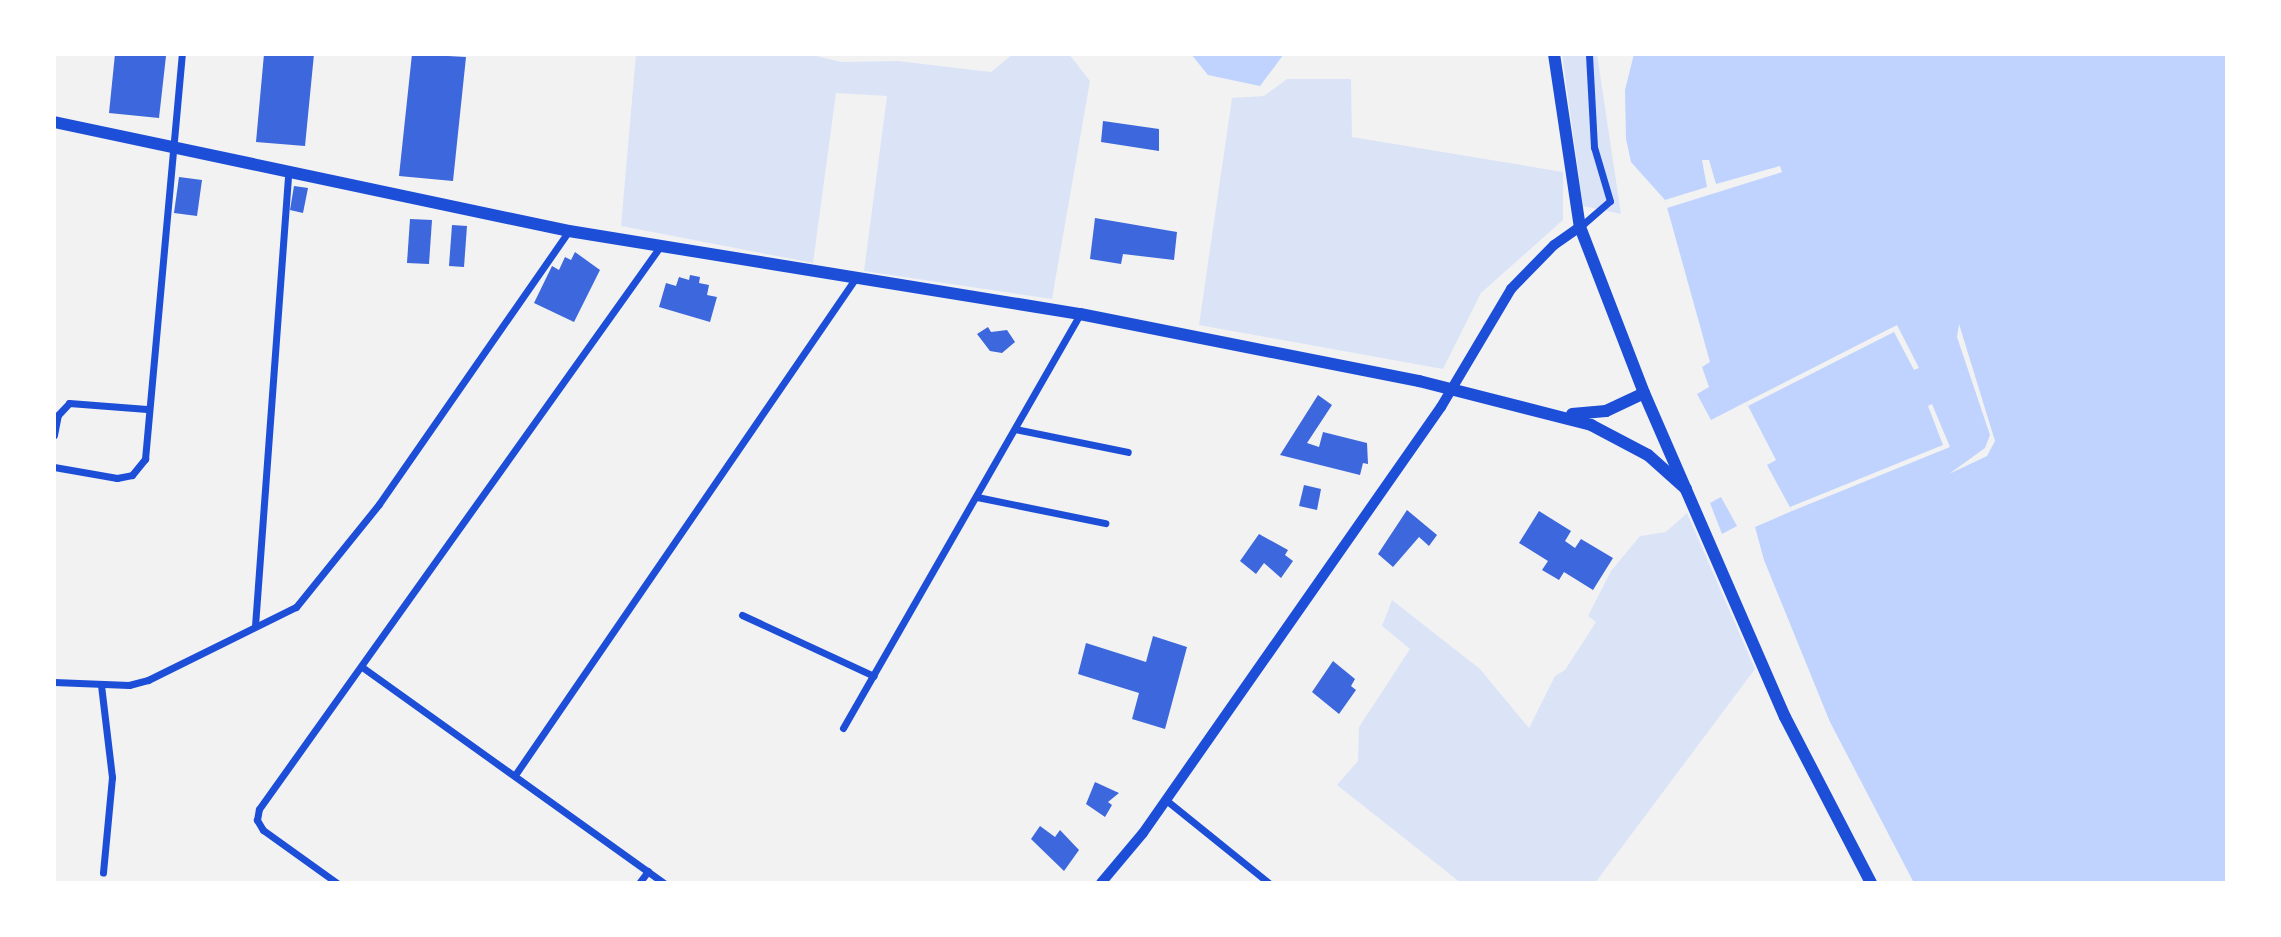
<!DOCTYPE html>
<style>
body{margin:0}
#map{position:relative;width:2281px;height:937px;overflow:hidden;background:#f2f2f2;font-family:"Source Serif 4",serif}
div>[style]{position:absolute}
.green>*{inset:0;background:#dbe4f7}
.water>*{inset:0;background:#bfd3fe}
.pier>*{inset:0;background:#f2f2f2}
.building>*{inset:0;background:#3d67dc}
.minor>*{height:7px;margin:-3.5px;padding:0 3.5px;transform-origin:3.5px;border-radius:3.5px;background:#1d4ed8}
.secondary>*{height:10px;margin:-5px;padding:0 5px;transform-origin:5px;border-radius:5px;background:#1d4ed8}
.trunk>*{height:12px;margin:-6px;padding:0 6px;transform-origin:6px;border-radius:6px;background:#1d4ed8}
span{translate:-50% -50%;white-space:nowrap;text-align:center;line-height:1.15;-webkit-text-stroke:6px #fff;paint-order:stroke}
.frame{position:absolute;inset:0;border:56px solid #fff;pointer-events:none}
</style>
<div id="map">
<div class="green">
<i style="clip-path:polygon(636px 54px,808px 54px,841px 62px,898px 61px,991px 72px,1013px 54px,1069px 54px,1090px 81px,1052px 299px,864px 271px,887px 96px,836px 93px,813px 263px,621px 226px)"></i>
<i style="clip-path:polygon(1562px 54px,1597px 54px,1621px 214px,1583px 206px)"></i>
<i style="clip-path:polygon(1287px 79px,1351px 79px,1352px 137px,1563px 172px,1563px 220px,1481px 293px,1443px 369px,1199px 325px,1232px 98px,1264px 96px)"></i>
<i style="clip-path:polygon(1687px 513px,1755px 669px,1595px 883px,1461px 883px,1337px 785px,1358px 761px,1359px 727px,1410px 649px,1382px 626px,1392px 600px,1480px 669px,1529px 728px,1555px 676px,1565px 670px,1596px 622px,1588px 616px,1611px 571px,1640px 536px,1666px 532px)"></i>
</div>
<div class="water">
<i style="clip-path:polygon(1191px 54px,1284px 54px,1260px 86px,1208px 75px)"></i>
<i style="clip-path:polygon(1634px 54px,2227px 54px,2227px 883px,1914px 883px,1830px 722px,1764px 560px,1755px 527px,1792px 511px,1767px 465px,1776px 460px,1746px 402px,1711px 420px,1697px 394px,1709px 387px,1702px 367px,1710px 362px,1665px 200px,1631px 162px,1626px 139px,1625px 90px)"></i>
<i style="clip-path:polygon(1721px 497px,1737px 526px,1722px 534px,1710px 503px)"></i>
</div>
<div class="pier">
<i style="clip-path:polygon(1702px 160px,1709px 160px,1716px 184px,1780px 166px,1782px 172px,1667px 208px,1665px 200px,1707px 187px)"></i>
<i style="clip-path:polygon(1959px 324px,1995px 441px,1987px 456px,1949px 474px,1985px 448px,1990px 435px,1957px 337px)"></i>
<i style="clip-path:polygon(1897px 325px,1919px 368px,1914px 370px,1894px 332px,1748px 406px,1746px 402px)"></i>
<i style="clip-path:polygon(1932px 404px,1950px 447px,1792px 511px,1790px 507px,1943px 445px,1928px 406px)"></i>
</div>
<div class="building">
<i style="clip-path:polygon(115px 54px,166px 56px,159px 118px,109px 113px)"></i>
<i style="clip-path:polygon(264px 54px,314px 54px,305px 146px,256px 142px)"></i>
<i style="clip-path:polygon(412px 54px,466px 57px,453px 181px,399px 176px)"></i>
<i style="clip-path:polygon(1103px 121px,1159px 129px,1159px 151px,1101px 142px)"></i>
<i style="clip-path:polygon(179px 177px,202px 180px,197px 216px,174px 213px)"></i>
<i style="clip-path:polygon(294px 186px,308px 188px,303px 213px,290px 210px)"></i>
<i style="clip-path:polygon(1095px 218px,1177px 232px,1174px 260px,1123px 254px,1121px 264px,1090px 259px)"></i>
<i style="clip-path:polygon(410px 219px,432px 220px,429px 264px,407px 263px)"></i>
<i style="clip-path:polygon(452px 225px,467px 226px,464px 267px,449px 266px)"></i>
<i style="clip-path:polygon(575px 252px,600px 270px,574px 322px,534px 303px,552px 266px,559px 270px,565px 257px,571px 260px)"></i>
<i style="clip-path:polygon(690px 275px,700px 277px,699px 283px,709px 285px,707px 295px,717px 297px,710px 322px,659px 307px,666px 283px,676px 286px,679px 277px,689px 280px)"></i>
<i style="clip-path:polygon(988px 327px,991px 332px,1007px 330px,1015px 342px,1002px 353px,990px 351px,977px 334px)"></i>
<i style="clip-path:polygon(1318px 395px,1332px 405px,1307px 443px,1319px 447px,1323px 432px,1367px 443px,1368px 464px,1363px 463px,1360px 475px,1280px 455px)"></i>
<i style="clip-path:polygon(1304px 485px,1321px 489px,1317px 510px,1299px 506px)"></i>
<i style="clip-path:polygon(1407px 510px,1437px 535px,1429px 546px,1419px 537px,1393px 567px,1378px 554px)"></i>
<i style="clip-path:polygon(1539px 511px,1571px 531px,1565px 541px,1575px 548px,1581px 539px,1613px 558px,1593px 590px,1564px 572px,1559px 580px,1542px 570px,1548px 561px,1519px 543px)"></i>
<i style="clip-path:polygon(1259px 534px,1288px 550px,1285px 555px,1293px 561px,1281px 578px,1264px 563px,1256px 574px,1240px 561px)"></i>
<i style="clip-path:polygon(1153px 636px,1187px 647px,1165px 729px,1132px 719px,1139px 693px,1078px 674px,1086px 643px,1146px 662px)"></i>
<i style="clip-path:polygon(1333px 661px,1355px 679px,1351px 686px,1356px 690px,1339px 714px,1312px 692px)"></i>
<i style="clip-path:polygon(1095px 782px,1119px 793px,1108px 802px,1112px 805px,1105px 817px,1086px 804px)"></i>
<i style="clip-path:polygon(1040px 826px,1055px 837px,1060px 830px,1079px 850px,1064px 871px,1031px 839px)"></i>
</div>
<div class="minor">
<i style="left:1581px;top:226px;width:38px;rotate:-41deg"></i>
<i style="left:1610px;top:201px;width:56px;rotate:-106.5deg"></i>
<i style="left:1594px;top:147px;width:93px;rotate:-93.1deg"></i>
<i style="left:1015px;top:429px;width:115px;rotate:11.5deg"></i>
<i style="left:54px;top:435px;width:20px;rotate:-79deg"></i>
<i style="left:58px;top:415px;width:16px;rotate:-47deg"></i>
<i style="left:69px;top:403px;width:78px;rotate:4.4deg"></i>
<i style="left:54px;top:467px;width:64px;rotate:9.9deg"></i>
<i style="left:117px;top:478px;width:15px;rotate:-11deg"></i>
<i style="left:132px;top:475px;width:21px;rotate:-51deg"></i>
<i style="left:145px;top:459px;width:407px;rotate:-84.8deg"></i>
<i style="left:977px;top:497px;width:131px;rotate:11.5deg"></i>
<i style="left:742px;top:615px;width:145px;rotate:24.8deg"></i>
<i style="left:255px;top:626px;width:455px;rotate:-85.8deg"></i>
<i style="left:362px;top:667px;width:371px;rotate:35.6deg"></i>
<i style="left:54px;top:682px;width:75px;rotate:2.3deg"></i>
<i style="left:129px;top:685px;width:20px;rotate:-15deg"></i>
<i style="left:148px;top:680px;width:165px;rotate:-26.3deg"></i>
<i style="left:296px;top:607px;width:132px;rotate:-51.1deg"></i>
<i style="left:379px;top:504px;width:333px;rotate:-55.2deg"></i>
<i style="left:101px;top:685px;width:93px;rotate:83.2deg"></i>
<i style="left:112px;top:777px;width:96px;rotate:95.4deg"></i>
<i style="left:843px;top:728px;width:477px;rotate:-60.2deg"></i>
<i style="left:515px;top:775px;width:601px;rotate:-55.57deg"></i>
<i style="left:1166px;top:800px;width:132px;rotate:38.9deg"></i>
<i style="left:337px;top:883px;width:91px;rotate:-144.4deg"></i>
<i style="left:263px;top:830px;width:12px;rotate:-121deg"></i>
<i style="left:257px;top:820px;width:11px;rotate:-80deg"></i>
<i style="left:259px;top:809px;width:689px;rotate:-54.51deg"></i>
<i style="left:639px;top:883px;width:15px;rotate:-53deg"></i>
</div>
<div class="secondary">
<i style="left:1101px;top:883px;width:65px;rotate:-50deg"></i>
<i style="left:1143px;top:833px;width:520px;rotate:-55.03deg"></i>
<i style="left:1441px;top:407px;width:137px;rotate:-59.3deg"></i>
<i style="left:1511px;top:289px;width:62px;rotate:-45.7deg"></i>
<i style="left:1554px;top:245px;width:32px;rotate:-35deg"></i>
</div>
<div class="trunk">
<i style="left:1554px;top:54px;width:175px;rotate:81.5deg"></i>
<i style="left:1580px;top:227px;width:178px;rotate:68.9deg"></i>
<i style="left:1644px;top:393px;width:353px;rotate:66.5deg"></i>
<i style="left:1785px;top:717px;width:187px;rotate:62.6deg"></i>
<i style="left:54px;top:122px;width:526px;rotate:11.95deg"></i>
<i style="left:569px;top:231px;width:518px;rotate:9.23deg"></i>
<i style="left:1080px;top:314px;width:346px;rotate:11.2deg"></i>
<i style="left:1419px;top:381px;width:178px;rotate:14.3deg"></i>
<i style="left:1591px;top:425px;width:64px;rotate:27.8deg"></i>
<i style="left:1648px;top:455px;width:51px;rotate:41.8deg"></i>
<i style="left:1572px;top:414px;width:34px;rotate:-5deg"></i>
<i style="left:1606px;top:411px;width:42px;rotate:-25.3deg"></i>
</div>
<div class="frame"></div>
</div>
